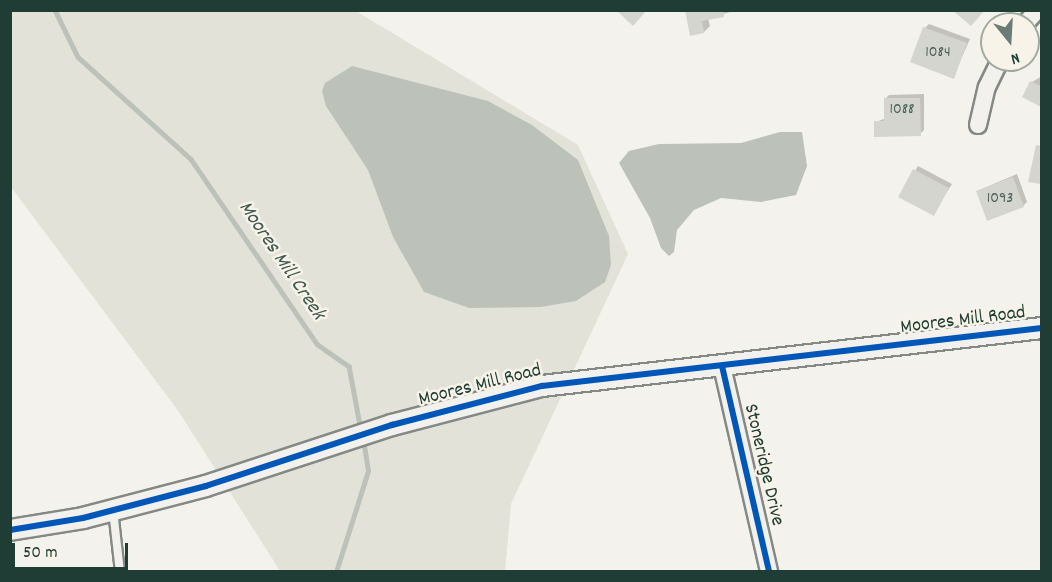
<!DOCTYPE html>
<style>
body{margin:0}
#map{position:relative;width:1052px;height:582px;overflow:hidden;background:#f4f2ec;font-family:Dekko,sans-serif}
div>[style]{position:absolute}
.green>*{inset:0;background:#e2e2d9}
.water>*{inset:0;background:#bcc2b9}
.shadow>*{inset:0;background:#0003}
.stream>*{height:4.5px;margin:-2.25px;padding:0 2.25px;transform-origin:2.25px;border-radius:2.25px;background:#bcc2b9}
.building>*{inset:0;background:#d5d5d0}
.roads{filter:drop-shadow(2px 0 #848985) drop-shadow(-2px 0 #848985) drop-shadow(0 2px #848985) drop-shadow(0 -2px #848985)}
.service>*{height:8px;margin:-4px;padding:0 4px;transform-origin:4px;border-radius:4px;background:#f2f1ed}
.minor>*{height:16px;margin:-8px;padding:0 8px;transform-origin:8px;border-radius:8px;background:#f2f1ed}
.tertiary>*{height:20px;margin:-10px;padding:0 10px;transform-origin:10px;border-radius:10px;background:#f2f1ed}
.cycleway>*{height:6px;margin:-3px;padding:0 3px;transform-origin:3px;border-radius:3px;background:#0057b8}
span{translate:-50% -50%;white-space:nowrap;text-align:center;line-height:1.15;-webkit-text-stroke:5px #f7f3e8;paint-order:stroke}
.number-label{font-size:16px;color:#4c635b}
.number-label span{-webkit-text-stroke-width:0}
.street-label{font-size:20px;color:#1f3d34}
.water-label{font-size:21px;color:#405950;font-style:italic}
.frame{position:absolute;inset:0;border:12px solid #1f3d34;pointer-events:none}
.north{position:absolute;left:980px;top:12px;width:60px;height:60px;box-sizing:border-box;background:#f7f3e8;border:2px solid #a1aaa0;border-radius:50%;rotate:162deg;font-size:16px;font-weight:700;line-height:24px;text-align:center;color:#1f3d34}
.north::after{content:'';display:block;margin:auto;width:21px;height:27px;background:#6a7c74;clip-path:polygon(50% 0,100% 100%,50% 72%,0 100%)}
.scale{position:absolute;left:12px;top:543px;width:116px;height:27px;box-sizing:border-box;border:3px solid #1f3d34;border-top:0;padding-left:8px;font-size:18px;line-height:21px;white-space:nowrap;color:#1f3d34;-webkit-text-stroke:4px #f7f3e8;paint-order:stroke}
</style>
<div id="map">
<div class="green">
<i style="clip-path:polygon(11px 11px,356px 11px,578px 145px,628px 254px,511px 504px,505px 571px,280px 571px,179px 412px,11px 187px)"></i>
</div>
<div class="water">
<i style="clip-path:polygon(352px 66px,488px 101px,532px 125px,578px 160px,609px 236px,611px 265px,605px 282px,576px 301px,541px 307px,469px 308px,424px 292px,393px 237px,368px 170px,326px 106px,322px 91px,325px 83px)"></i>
<i style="clip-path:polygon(780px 132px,802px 132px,807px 166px,796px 195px,761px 202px,721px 198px,694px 210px,677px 230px,674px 252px,669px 256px,661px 248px,650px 218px,619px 163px,629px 151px,659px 144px,741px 143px)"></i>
</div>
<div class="shadow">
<i style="clip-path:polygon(686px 10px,738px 10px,708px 18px,710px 26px,704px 32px)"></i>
<i style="clip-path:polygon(929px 24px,970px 39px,953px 77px,925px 28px)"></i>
<i style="clip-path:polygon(1042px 76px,1042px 105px,1024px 96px,1032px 82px)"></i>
<i style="clip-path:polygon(924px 94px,924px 130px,920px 134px,876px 122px,886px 118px,885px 99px,889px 95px)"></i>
<i style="clip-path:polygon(1042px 145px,1042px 183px,1030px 181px,1036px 149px)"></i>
<i style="clip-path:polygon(918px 166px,952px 184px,933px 214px,900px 196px)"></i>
<i style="clip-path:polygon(1017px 174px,1027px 202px,1023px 206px,977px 191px)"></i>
</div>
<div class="stream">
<i style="left:55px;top:10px;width:52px;rotate:63.9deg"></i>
<i style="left:78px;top:57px;width:152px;rotate:42.1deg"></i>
<i style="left:191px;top:159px;width:224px;rotate:55.7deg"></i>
<i style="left:317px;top:344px;width:39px;rotate:35deg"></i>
<i style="left:349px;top:366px;width:65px;rotate:79.4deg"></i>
<i style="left:336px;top:572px;width:106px;rotate:-72.4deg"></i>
<i style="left:368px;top:471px;width:30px;rotate:-99deg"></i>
</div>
<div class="building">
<i style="clip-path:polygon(616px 10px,647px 10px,633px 26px)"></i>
<i style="clip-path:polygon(685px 10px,724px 10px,724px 17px,702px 21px,704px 33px,690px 36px)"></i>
<i style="clip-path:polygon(952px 10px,985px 10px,971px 26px)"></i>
<i style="clip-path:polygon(923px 27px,967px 43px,954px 79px,910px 62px)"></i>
<i style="clip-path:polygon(1030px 81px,1041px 86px,1041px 107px,1022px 97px)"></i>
<i style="clip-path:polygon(884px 98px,920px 98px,921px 136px,874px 137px,874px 121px,884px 121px)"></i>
<i style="clip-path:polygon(1036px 145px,1041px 146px,1041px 184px,1028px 182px)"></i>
<i style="clip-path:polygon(913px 169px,949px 188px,934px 216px,898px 197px)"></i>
<i style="clip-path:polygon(1013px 177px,1024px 207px,987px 221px,976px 191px)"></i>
</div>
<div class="roads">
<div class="service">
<i style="left:113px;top:510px;width:62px;rotate:83.6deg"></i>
</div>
<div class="minor">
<i style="left:1025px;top:24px;width:18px;rotate:-49deg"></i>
<i style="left:978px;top:125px;width:39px;rotate:-77deg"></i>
<i style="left:987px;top:87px;width:30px;rotate:-64deg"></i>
<i style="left:722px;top:366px;width:211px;rotate:77.1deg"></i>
</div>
<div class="tertiary">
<i style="left:10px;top:530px;width:74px;rotate:-9.3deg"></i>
<i style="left:83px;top:518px;width:127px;rotate:-14.6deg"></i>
<i style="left:206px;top:486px;width:196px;rotate:-18.2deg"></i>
<i style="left:392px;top:425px;width:155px;rotate:-14.6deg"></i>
<i style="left:542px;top:386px;width:503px;rotate:-6.62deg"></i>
</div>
</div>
<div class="cycleway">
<i style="left:722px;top:366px;width:211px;rotate:77.1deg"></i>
<i style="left:10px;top:530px;width:74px;rotate:-9.3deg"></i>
<i style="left:83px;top:518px;width:127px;rotate:-14.6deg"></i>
<i style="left:206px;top:486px;width:196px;rotate:-18.2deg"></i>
<i style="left:392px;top:425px;width:155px;rotate:-14.6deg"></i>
<i style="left:542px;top:386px;width:503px;rotate:-6.62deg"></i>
</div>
<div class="number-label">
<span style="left:938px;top:53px">1084</span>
<span style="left:902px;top:110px">1088</span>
<span style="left:1000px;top:199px">1093</span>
</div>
<div class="street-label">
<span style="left:963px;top:321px;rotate:-7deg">Moores Mill Road</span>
<span style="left:480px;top:386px;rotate:-14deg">Moores Mill Road</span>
<span style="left:763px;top:465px;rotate:77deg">Stoneridge Drive</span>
</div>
<div class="water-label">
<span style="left:281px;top:261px;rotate:56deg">Moores Mill Creek</span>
</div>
<div class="frame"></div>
<div class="north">N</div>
<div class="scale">50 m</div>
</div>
